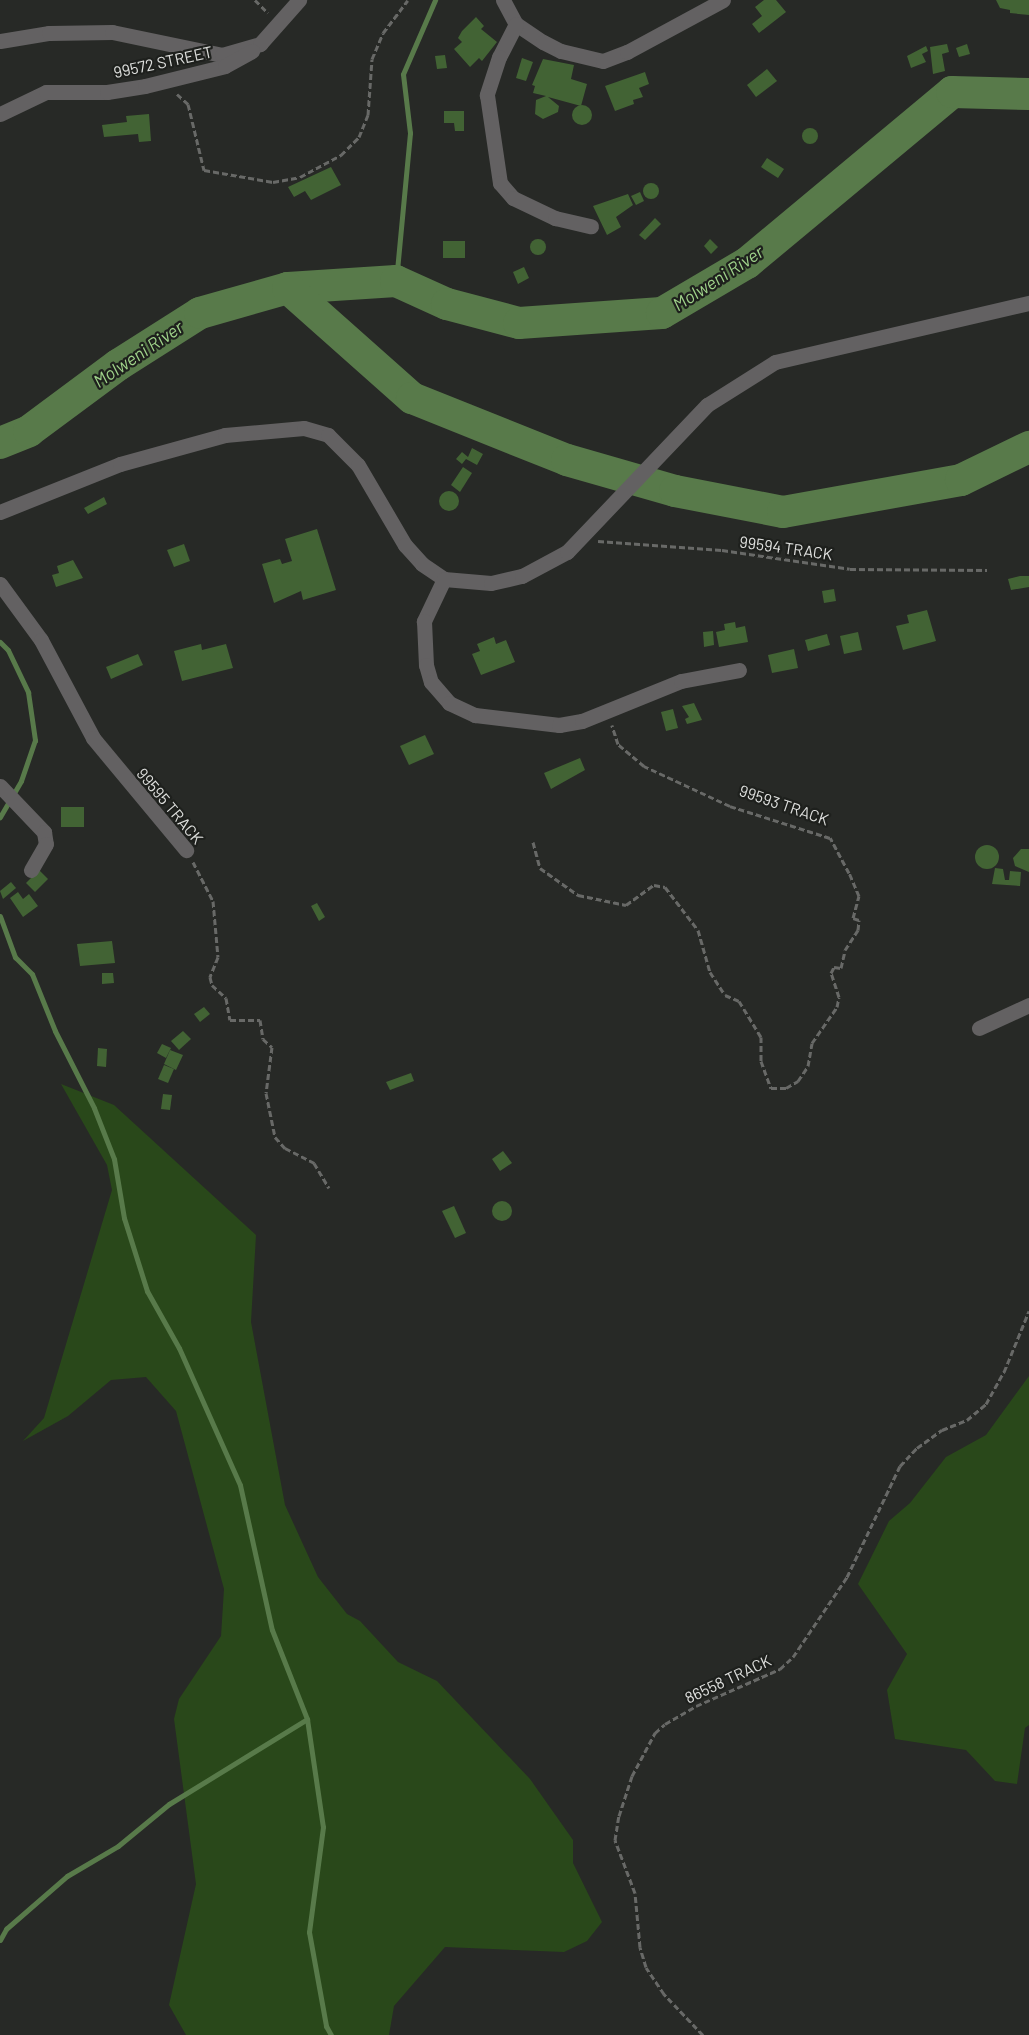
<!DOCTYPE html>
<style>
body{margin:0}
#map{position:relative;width:1029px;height:2035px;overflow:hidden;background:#272926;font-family:Barlow,sans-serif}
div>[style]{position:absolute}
.green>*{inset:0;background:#29481a}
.stream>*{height:5px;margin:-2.5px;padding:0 2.5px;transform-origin:2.5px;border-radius:2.5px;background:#587a4a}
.river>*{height:32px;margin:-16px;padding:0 16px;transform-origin:16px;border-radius:16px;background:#587a4a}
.building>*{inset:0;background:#426334}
.round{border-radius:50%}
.path>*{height:3px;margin-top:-1.5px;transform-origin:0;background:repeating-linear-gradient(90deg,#686967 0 6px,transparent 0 9px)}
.minor>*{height:15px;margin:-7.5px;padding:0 7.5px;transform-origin:7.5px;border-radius:7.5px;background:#636162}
span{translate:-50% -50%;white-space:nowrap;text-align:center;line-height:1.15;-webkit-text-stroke:4.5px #1e201d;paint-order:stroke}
.street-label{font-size:16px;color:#dfe0de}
.water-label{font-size:18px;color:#9fd28a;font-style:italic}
</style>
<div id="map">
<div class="green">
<i style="clip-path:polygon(61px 1084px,114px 1105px,256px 1235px,251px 1322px,285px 1505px,318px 1577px,347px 1614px,360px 1621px,398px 1662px,437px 1681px,530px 1779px,573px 1840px,573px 1863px,602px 1922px,587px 1941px,564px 1952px,445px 1947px,394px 2006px,389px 2035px,186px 2035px,169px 2005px,196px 1884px,174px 1719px,179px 1699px,221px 1636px,224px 1589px,176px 1411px,146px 1377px,111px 1380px,68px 1416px,23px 1441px,44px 1418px,112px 1190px,107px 1165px)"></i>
<i style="clip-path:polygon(1029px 1376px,1029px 1725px,1025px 1728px,1017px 1784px,995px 1781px,966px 1750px,895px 1739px,887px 1690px,907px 1654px,858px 1584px,889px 1521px,910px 1503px,946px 1457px,986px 1435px)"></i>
</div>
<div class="stream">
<i style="left:396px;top:281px;width:149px;rotate:-84.6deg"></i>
<i style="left:410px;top:133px;width:59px;rotate:-96.8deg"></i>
<i style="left:403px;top:74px;width:81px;rotate:-66.6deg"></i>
<i style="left:0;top:642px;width:11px;rotate:45deg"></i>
<i style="left:8px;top:650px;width:47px;rotate:64.5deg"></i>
<i style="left:28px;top:692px;width:49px;rotate:81.7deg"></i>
<i style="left:35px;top:740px;width:43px;rotate:108.9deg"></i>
<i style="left:21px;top:781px;width:42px;rotate:120.3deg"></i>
<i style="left:0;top:916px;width:44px;rotate:69.9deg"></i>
<i style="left:15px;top:957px;width:24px;rotate:45deg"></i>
<i style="left:32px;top:974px;width:61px;rotate:68deg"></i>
<i style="left:55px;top:1031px;width:86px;rotate:63.1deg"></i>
<i style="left:94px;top:1108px;width:55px;rotate:68.6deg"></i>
<i style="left:114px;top:1159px;width:60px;rotate:80.4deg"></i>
<i style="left:124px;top:1218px;width:77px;rotate:72.5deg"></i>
<i style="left:147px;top:1291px;width:65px;rotate:60.7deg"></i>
<i style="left:179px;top:1348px;width:150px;rotate:66deg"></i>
<i style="left:240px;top:1485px;width:148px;rotate:77.6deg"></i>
<i style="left:272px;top:1630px;width:96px;rotate:68.5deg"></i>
<i style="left:307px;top:1719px;width:109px;rotate:81.6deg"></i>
<i style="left:323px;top:1827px;width:106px;rotate:97.6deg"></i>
<i style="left:309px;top:1932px;width:96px;rotate:79.7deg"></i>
<i style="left:326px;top:2026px;width:10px;rotate:61deg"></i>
<i style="left:0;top:1940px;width:13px;rotate:-61deg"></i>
<i style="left:6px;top:1929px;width:81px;rotate:-41deg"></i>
<i style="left:67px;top:1876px;width:59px;rotate:-30.5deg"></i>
<i style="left:118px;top:1846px;width:66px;rotate:-39.5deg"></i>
<i style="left:169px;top:1804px;width:162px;rotate:-31.6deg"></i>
</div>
<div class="river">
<i style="left:288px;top:288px;width:108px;rotate:-3.7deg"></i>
<i style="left:396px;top:281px;width:56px;rotate:24.3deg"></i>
<i style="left:447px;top:304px;width:74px;rotate:14.8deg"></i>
<i style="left:519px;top:323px;width:143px;rotate:-4deg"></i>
<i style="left:662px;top:313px;width:99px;rotate:-30.5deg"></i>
<i style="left:747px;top:263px;width:267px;rotate:-39.8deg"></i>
<i style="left:952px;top:92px;width:77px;rotate:1.5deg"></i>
<i style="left:0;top:443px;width:31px;rotate:-22deg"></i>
<i style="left:29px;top:431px;width:111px;rotate:-36.6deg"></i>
<i style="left:118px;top:365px;width:97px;rotate:-32.4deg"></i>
<i style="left:200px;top:313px;width:91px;rotate:-15.9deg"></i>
<i style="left:288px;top:288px;width:166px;rotate:41.6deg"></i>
<i style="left:412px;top:398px;width:167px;rotate:21.8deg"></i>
<i style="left:567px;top:460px;width:112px;rotate:16deg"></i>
<i style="left:675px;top:491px;width:110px;rotate:11deg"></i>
<i style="left:783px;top:512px;width:181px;rotate:-10.2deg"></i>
<i style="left:961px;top:480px;width:76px;rotate:-25.9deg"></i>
</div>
<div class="building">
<i style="clip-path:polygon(764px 0,776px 0,786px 12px,759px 33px,752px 24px,762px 16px,755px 7px)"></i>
<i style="clip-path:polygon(996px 0,1029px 0,1029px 15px,1010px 13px,1010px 10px,1000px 8px)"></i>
<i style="clip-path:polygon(476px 17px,484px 26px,481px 29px,497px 42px,482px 61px,479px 58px,470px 67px,454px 49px,462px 42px,458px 38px,462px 31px)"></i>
<i style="clip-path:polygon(947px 44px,949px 52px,942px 54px,945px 71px,933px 74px,930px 47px)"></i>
<i style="clip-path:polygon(967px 44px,970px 54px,959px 57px,956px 48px)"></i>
<i style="clip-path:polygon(926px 46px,928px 51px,922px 54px,926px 62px,911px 68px,907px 56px)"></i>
<i style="clip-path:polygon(445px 55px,447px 68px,437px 69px,435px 56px)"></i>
<i style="clip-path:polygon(522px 58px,533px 62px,526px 81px,516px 78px)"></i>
<i style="clip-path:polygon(543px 59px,574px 65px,571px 79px,587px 84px,581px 106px,548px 97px,559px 106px,558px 112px,543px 119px,535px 114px,536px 100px,546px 96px,533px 93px,535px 86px,532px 85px)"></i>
<i style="clip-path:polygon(767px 69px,777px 81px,756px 97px,747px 85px)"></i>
<i style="clip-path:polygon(645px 72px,649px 84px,639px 88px,643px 97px,633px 100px,634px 104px,615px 111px,605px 86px)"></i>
<i class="round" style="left:572px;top:105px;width:20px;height:20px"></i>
<i style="clip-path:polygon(444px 111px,464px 111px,464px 131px,455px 131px,454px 123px,444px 123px)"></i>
<i style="clip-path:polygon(149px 114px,151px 141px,139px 142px,138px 134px,104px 137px,102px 125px,127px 122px,126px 116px)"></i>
<i class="round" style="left:802px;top:128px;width:16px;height:16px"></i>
<i style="clip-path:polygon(767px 158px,784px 169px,778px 178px,761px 167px)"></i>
<i style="clip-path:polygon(331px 167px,341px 185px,311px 200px,305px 191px,294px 197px,288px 187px)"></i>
<i class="round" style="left:643px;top:183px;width:16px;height:16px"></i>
<i style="clip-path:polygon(640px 192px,644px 201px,636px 205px,631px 196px)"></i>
<i style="clip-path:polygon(628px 194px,633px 205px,616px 217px,621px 227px,607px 235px,593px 206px)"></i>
<i style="clip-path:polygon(655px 218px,661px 224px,645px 240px,639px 235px)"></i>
<i class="round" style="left:530px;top:239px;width:16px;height:16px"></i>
<i style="clip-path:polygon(710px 239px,718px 247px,711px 254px,704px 246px)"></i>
<i style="clip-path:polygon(443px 241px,465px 241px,465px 258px,443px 258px)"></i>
<i style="clip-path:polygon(524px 267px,529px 278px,518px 284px,513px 272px)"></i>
<i style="clip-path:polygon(472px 448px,483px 454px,477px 465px,466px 459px,462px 464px,456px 459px,462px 452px,468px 457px)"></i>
<i style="clip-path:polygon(463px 467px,472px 473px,460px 492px,451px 485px)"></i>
<i class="round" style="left:439px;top:491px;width:20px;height:20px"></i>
<i style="clip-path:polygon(104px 497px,107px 504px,88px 514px,84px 508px)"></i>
<i style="clip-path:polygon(317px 529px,336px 590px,303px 600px,301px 591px,274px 603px,262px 564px,280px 559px,282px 564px,292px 561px,285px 539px)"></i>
<i style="clip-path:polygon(184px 544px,190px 561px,174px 567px,167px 550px)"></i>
<i style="clip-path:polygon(73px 560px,83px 578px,56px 587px,52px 575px,59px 573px,57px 566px)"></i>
<i style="clip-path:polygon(1020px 576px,1029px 576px,1029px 587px,1011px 590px,1008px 579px)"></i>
<i style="clip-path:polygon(834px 589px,836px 601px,824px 603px,822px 591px)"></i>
<i style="clip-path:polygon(927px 610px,936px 641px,903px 650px,896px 626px,909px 623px,907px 615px)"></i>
<i style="clip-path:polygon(735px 622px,736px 628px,745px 626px,748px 642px,719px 647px,716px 632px,725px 630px,724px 624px)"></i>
<i style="clip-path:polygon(713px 631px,714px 645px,704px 647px,703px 632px)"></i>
<i style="clip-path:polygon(858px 632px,862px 650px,844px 654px,840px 636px)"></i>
<i style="clip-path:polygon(827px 634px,830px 645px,808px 651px,805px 640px)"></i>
<i style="clip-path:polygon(494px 637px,496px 644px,506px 640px,515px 662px,481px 675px,472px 654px,480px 651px,477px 644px)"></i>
<i style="clip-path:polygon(201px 644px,202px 650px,226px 644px,233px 668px,182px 681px,174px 651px)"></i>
<i style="clip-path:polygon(794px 649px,798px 668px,772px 673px,768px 655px)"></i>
<i style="clip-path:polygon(138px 654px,143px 665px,111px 679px,106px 667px)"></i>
<i style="clip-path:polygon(694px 703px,702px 720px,687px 724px,685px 719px,689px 717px,682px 706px)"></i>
<i style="clip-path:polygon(673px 709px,678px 728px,666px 731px,661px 712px)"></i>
<i style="clip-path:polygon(425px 735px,434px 754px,409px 765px,400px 746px)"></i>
<i style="clip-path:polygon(580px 758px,585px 770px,551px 789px,544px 773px)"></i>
<i style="clip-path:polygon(61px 807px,84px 807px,84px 827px,61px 827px)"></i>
<i class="round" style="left:975px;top:845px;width:24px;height:24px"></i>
<i style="clip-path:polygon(1021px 849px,1029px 849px,1029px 872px,1015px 866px,1013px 858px)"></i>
<i style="clip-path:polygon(995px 868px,1003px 869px,1005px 880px,1009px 880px,1010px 871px,1021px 872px,1020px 886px,992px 884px)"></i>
<i style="clip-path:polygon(39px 870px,48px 879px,35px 892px,26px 883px)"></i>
<i style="clip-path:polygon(11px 882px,16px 888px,3px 899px,0 891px)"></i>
<i style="clip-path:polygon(18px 892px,23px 899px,29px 894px,38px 906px,23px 917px,10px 898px)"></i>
<i style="clip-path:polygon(317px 903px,325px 917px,319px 921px,311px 906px)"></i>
<i style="clip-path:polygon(112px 941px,115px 963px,80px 966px,77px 944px)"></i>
<i style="clip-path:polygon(102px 973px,113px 973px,114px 983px,102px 984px)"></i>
<i style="clip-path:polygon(204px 1007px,210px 1014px,200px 1022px,194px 1014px)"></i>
<i style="clip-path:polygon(183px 1031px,191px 1039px,179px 1050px,171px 1041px)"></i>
<i style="clip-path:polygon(162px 1044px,171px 1048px,166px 1058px,157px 1053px)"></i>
<i style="clip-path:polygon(98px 1048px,107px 1049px,106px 1067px,97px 1066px)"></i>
<i style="clip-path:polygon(170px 1050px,183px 1055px,176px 1070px,164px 1064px)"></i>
<i style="clip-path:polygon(164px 1065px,174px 1069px,168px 1083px,158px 1079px)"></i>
<i style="clip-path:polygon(411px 1073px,414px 1081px,390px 1090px,386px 1082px)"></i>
<i style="clip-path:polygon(163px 1094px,172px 1095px,170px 1110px,161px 1109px)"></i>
<i style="clip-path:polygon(503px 1151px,512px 1163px,500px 1171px,492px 1159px)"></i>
<i class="round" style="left:492px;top:1201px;width:20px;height:20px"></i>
<i style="clip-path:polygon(454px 1206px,466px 1233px,455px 1238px,442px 1211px)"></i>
</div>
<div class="path">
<i style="left:255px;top:0;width:18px;rotate:45deg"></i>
<i style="left:177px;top:94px;width:15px;rotate:42deg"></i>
<i style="left:188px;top:104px;width:68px;rotate:76.4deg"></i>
<i style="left:204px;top:170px;width:70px;rotate:9.9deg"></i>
<i style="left:273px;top:182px;width:27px;rotate:-10deg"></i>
<i style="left:300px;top:177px;width:47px;rotate:-28.2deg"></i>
<i style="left:341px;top:155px;width:25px;rotate:-45deg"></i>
<i style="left:359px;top:137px;width:24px;rotate:-68deg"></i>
<i style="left:368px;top:115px;width:56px;rotate:-85.9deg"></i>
<i style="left:372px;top:59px;width:28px;rotate:-67deg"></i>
<i style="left:383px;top:33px;width:41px;rotate:-52.9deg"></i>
<i style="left:598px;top:541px;width:124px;rotate:4.2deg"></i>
<i style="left:722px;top:550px;width:129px;rotate:8.4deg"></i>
<i style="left:850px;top:569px;width:137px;rotate:0.4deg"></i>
<i style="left:533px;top:842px;width:27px;rotate:75deg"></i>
<i style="left:540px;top:868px;width:47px;rotate:35.4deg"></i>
<i style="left:578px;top:895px;width:49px;rotate:11.8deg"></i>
<i style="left:626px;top:905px;width:34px;rotate:-36deg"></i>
<i style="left:654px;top:885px;width:11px;rotate:10deg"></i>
<i style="left:665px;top:887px;width:54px;rotate:52.5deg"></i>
<i style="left:698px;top:930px;width:44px;rotate:74.1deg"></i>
<i style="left:710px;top:972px;width:27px;rotate:57deg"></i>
<i style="left:725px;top:995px;width:15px;rotate:23deg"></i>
<i style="left:739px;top:1001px;width:42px;rotate:58.6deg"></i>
<i style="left:761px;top:1037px;width:24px;rotate:90deg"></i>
<i style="left:761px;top:1061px;width:29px;rotate:70deg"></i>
<i style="left:771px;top:1088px;width:15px"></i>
<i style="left:786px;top:1088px;width:14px;rotate:-30deg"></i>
<i style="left:798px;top:1081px;width:18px;rotate:-56deg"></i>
<i style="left:808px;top:1066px;width:23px;rotate:-80deg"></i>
<i style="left:812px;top:1043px;width:44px;rotate:-55.2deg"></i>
<i style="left:837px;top:1007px;width:10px;rotate:-79deg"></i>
<i style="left:839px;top:997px;width:25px;rotate:-108deg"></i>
<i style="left:831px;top:973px;width:7px;rotate:-63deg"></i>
<i style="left:834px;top:967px;width:7px;rotate:8deg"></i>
<i style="left:841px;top:968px;width:18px;rotate:-77deg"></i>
<i style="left:845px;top:950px;width:24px;rotate:-57deg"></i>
<i style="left:858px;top:930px;width:10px;rotate:-84deg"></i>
<i style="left:859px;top:920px;width:6px;rotate:-162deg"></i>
<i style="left:853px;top:918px;width:23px;rotate:-75deg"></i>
<i style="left:859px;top:896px;width:25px;rotate:-113deg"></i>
<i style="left:849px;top:873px;width:40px;rotate:-118deg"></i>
<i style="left:830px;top:838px;width:105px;rotate:-162.3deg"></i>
<i style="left:730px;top:806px;width:95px;rotate:-155.1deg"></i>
<i style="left:644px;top:766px;width:34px;rotate:-140deg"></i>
<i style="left:618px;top:744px;width:20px;rotate:-108deg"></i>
<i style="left:193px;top:862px;width:44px;rotate:62.9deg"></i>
<i style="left:213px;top:901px;width:56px;rotate:84.9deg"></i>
<i style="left:218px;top:957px;width:22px;rotate:112deg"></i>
<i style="left:210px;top:977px;width:8px;rotate:76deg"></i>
<i style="left:212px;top:985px;width:19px;rotate:43deg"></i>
<i style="left:226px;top:998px;width:22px;rotate:80deg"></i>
<i style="left:230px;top:1020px;width:30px"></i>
<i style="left:260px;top:1020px;width:19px;rotate:81deg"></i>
<i style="left:263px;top:1039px;width:12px;rotate:42deg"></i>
<i style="left:272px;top:1047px;width:46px;rotate:97.4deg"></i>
<i style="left:266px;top:1093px;width:45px;rotate:78.4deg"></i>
<i style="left:275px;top:1137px;width:15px;rotate:48deg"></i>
<i style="left:285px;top:1148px;width:33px;rotate:27deg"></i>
<i style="left:314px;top:1163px;width:29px;rotate:59deg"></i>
<i style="left:703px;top:2035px;width:57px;rotate:-133.6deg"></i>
<i style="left:664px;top:1994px;width:32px;rotate:-124deg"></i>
<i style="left:646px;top:1967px;width:21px;rotate:-107deg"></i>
<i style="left:640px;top:1947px;width:54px;rotate:-95.3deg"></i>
<i style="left:635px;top:1893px;width:57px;rotate:-110.7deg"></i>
<i style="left:615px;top:1840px;width:24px;rotate:-81deg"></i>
<i style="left:619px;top:1816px;width:42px;rotate:-72deg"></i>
<i style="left:632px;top:1776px;width:49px;rotate:-61.9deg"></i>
<i style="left:655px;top:1733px;width:13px;rotate:-42deg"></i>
<i style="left:665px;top:1724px;width:36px;rotate:-30deg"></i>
<i style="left:696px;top:1706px;width:92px;rotate:-23.8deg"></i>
<i style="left:780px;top:1669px;width:18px;rotate:-43deg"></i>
<i style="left:793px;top:1657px;width:97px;rotate:-56deg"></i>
<i style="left:847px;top:1577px;width:123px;rotate:-64.5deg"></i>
<i style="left:900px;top:1466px;width:25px;rotate:-47deg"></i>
<i style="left:917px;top:1448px;width:31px;rotate:-36deg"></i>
<i style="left:942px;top:1430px;width:27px;rotate:-22deg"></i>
<i style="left:967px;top:1420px;width:25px;rotate:-40deg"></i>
<i style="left:986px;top:1404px;width:37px;rotate:-61deg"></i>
<i style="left:1004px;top:1372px;width:66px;rotate:-67.7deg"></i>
</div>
<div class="minor">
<i style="left:503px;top:0;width:27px;rotate:62deg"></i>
<i style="left:516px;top:24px;width:32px;rotate:34deg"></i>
<i style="left:543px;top:42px;width:20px;rotate:27deg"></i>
<i style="left:561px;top:51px;width:43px;rotate:13.4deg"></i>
<i style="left:603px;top:61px;width:26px;rotate:-21deg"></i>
<i style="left:627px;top:52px;width:109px;rotate:-28.4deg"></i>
<i style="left:516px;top:24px;width:37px;rotate:117deg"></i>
<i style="left:499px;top:57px;width:40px;rotate:108deg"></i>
<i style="left:487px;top:95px;width:89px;rotate:81.6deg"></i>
<i style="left:500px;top:183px;width:20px;rotate:49deg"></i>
<i style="left:513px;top:198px;width:47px;rotate:25.5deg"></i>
<i style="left:555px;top:218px;width:37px;rotate:13deg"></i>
<i style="left:0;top:41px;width:50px;rotate:-9.3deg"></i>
<i style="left:49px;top:33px;width:63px;rotate:-0.9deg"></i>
<i style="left:112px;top:32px;width:112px;rotate:11.8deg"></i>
<i style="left:222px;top:55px;width:40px;rotate:-16deg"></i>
<i style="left:260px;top:44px;width:59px;rotate:-48.4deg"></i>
<i style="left:0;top:114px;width:51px;rotate:-25.6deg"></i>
<i style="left:46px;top:92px;width:61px"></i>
<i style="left:107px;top:92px;width:38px;rotate:-9deg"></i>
<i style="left:145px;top:86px;width:82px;rotate:-14deg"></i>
<i style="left:225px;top:66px;width:31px;rotate:-29deg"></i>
<i style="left:0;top:512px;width:129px;rotate:-21.8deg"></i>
<i style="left:120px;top:464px;width:109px;rotate:-15.4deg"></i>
<i style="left:225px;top:435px;width:79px;rotate:-5.1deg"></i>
<i style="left:304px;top:428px;width:25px;rotate:16deg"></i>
<i style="left:328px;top:435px;width:42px;rotate:45deg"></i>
<i style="left:358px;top:465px;width:93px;rotate:59.6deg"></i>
<i style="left:405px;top:545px;width:25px;rotate:48deg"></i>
<i style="left:422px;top:564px;width:27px;rotate:34deg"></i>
<i style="left:444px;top:579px;width:47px;rotate:4.9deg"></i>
<i style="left:491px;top:583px;width:32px;rotate:-13deg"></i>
<i style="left:522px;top:576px;width:51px;rotate:-28.1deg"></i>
<i style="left:567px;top:552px;width:203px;rotate:-46.4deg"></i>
<i style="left:707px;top:405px;width:80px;rotate:-32.3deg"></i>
<i style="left:775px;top:362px;width:261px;rotate:-13.1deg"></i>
<i style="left:444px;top:579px;width:47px;rotate:115.5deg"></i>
<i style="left:424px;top:621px;width:44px;rotate:87.4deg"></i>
<i style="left:426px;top:665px;width:18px;rotate:74deg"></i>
<i style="left:431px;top:682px;width:28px;rotate:49deg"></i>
<i style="left:449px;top:703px;width:29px;rotate:25deg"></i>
<i style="left:475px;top:715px;width:85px;rotate:6.8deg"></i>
<i style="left:559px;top:725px;width:23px;rotate:-10deg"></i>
<i style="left:582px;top:721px;width:107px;rotate:-22deg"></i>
<i style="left:681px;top:681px;width:59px;rotate:-10.7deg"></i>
<i style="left:0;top:584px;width:69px;rotate:53.8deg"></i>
<i style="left:41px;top:640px;width:111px;rotate:62deg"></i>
<i style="left:93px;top:738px;width:146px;rotate:50.3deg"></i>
<i style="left:0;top:786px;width:64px;rotate:46.3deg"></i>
<i style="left:44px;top:832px;width:12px;rotate:81deg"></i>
<i style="left:46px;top:844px;width:30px;rotate:120deg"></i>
<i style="left:979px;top:1028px;width:55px;rotate:-24.7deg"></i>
</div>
<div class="street-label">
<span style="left:163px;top:62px;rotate:-12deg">99572 STREET</span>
<span style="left:786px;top:548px;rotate:8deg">99594 TRACK</span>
<span style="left:784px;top:805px;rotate:19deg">99593 TRACK</span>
<span style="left:170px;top:806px;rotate:50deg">99595 TRACK</span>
<span style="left:728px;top:1679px;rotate:-25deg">86558 TRACK</span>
</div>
<div class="water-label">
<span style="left:718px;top:278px;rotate:-33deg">Molweni River</span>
<span style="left:138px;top:354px;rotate:-34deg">Molweni River</span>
</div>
</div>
